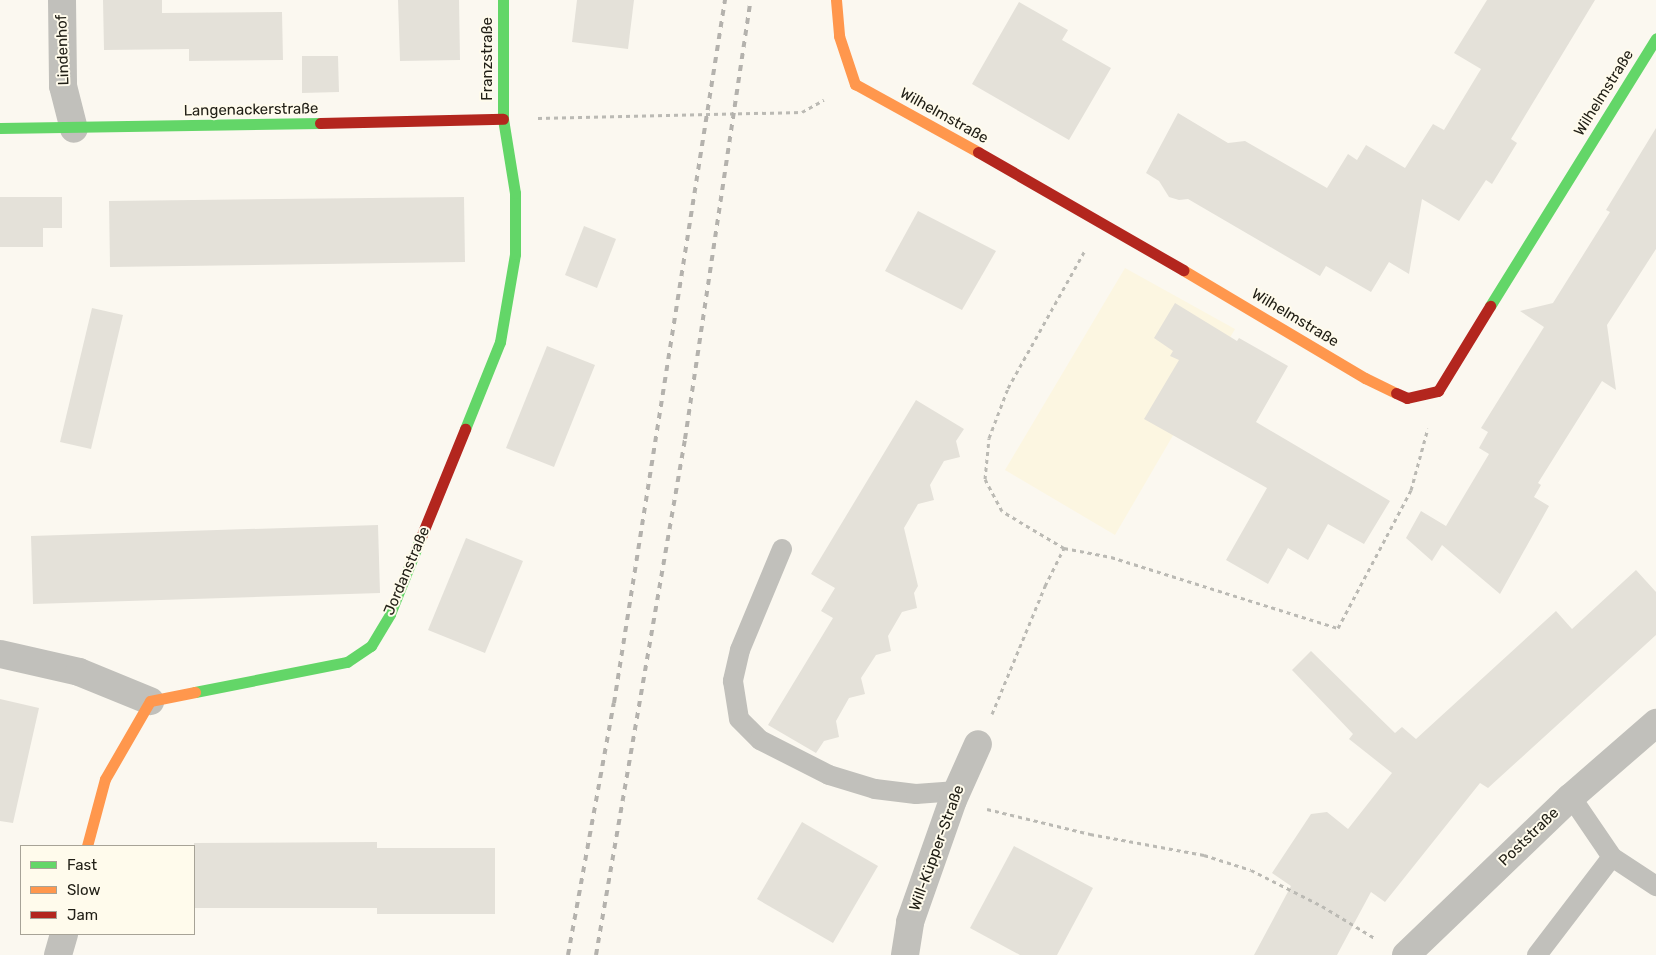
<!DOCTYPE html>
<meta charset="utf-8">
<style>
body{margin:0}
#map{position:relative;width:1656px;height:955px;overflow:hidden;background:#fbf8f0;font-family:Rubik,sans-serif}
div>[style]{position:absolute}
.built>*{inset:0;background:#fcf6e1}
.building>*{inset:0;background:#e4e1d9}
.path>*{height:3px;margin-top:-1.5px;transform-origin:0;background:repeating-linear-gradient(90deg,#bbbab4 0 4px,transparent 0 8px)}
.lane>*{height:20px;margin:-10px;padding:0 10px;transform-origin:10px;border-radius:10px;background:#c1c0bb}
.street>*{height:28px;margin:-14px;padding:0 14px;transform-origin:14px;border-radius:14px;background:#c1c0bb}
.fast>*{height:11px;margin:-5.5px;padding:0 5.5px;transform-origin:5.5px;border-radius:5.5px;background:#63d668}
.slow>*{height:11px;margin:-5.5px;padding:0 5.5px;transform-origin:5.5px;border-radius:5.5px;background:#ff974d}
.jam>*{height:11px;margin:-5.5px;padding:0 5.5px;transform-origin:5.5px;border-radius:5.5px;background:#b3261e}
.rail>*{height:4px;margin-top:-2px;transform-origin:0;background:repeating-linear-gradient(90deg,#b4b2ad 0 6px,transparent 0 12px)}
span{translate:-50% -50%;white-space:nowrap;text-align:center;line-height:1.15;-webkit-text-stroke:4px #fffbec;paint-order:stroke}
.street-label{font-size:15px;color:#222017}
.legend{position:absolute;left:20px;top:845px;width:175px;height:90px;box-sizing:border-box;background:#fffbec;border:1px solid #a7a397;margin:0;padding:6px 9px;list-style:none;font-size:15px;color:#222017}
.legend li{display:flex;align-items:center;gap:10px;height:25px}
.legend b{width:25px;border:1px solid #a7a397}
</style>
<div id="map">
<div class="built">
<i style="clip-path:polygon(1125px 268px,1235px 329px,1115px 535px,1005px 470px)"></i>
</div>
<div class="building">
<i style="clip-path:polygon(103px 0,162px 0,162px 13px,282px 12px,283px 60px,189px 61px,189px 49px,104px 50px)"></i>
<i style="clip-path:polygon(398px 0,459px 0,460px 60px,400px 61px)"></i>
<i style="clip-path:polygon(577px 0,634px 0,628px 49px,572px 42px)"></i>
<i style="clip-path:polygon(1487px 0,1595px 0,1511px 139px,1517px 143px,1492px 184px,1486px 180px,1459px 221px,1422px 199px,1409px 274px,1389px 262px,1371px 292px,1326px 266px,1320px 276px,1188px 199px,1179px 200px,1169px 197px,1159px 181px,1146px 173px,1178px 113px,1228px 143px,1245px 141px,1327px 188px,1348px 154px,1357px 160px,1366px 145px,1405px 168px,1433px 124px,1444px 130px,1481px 69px,1454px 53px)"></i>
<i style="clip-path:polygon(1019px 2px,1068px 30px,1062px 40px,1111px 68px,1069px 140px,972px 84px)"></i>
<i style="clip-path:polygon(302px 56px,338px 56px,339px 92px,302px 93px)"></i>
<i style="clip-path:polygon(1656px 128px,1656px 249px,1607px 325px,1616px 390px,1602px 381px,1538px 483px,1541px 485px,1534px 497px,1549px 506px,1500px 594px,1442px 545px,1432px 561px,1406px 538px,1421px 511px,1446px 526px,1489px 454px,1479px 448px,1488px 432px,1481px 428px,1544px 327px,1520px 311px,1553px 303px,1610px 212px,1606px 210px)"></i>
<i style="clip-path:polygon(0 197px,62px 197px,62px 228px,43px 228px,43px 247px,0 247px)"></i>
<i style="clip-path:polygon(464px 197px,465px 262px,110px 267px,109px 201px)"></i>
<i style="clip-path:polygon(918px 211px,996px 251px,962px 310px,885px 271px)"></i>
<i style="clip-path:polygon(584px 226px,616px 239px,597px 288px,565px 275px)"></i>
<i style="clip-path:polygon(1175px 303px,1237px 341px,1239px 338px,1288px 366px,1256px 422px,1390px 501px,1364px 544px,1328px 524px,1308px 560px,1288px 548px,1268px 584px,1226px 560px,1267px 488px,1144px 419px,1179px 360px,1170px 356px,1173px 351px,1154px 338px)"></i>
<i style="clip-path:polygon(92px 308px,123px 315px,91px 449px,60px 442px)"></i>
<i style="clip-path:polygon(547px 346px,595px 365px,554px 467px,506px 448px)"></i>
<i style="clip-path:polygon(916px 400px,964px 429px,956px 441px,960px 457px,944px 461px,930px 485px,934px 500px,918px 504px,904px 528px,918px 586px,914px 593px,917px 608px,902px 612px,888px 636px,891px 651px,876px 655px,861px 678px,865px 694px,849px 698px,836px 721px,839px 737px,824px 741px,816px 753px,768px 725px,833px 618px,821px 611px,835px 588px,811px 574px)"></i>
<i style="clip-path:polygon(378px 525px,380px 593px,33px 604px,31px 536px)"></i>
<i style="clip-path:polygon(466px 538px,523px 561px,485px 653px,428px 630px)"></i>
<i style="clip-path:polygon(1636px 570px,1656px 592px,1656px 635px,1488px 788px,1480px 783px,1385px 902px,1371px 892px,1337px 955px,1254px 955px,1291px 886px,1272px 873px,1311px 814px,1327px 812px,1348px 829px,1392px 773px,1349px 739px,1353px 734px,1292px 670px,1311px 651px,1395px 733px,1402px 727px,1416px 739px,1556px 611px,1572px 629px)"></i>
<i style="clip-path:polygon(0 699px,39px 708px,13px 823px,0 821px)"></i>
<i style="clip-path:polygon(802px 822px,878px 866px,833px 943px,757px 899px)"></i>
<i style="clip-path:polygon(377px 842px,377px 848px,495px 848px,495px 914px,377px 914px,377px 908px,194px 908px,194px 843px)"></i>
<i style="clip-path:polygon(1014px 846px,1093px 888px,1057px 955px,1020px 955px,970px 928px)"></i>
</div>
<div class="path">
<i style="left:538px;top:118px;width:264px;rotate:-1.3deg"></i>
<i style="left:802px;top:112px;width:25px;rotate:-29deg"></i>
<i style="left:1064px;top:548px;width:72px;rotate:-149.2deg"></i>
<i style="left:1002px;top:511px;width:36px;rotate:-118deg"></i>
<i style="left:985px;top:479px;width:41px;rotate:-84.4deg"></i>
<i style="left:989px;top:438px;width:53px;rotate:-69.2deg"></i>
<i style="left:1008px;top:388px;width:158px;rotate:-60.8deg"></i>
<i style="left:992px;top:714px;width:139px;rotate:-67.5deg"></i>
<i style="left:1045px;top:586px;width:42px;rotate:-63.4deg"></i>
<i style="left:1064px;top:548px;width:48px;rotate:10.8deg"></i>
<i style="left:1111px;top:557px;width:238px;rotate:17.4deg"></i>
<i style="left:1338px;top:628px;width:156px;rotate:-62.1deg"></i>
<i style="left:1411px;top:490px;width:64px;rotate:-74.7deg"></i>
<i style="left:987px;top:809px;width:106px;rotate:13.6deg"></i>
<i style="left:1090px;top:834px;width:116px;rotate:10.4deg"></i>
<i style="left:1204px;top:855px;width:49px;rotate:17.7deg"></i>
<i style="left:1251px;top:870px;width:80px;rotate:26.9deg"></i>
<i style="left:1322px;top:906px;width:63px;rotate:31.4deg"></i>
</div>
<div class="lane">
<i style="left:782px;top:549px;width:109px;rotate:112.6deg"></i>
<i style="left:740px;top:650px;width:32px;rotate:103deg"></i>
<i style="left:733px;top:681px;width:38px;rotate:81deg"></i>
<i style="left:739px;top:719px;width:30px;rotate:45deg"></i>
<i style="left:760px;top:740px;width:77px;rotate:26.9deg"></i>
<i style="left:829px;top:775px;width:48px;rotate:16.9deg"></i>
<i style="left:875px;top:789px;width:41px;rotate:7deg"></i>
<i style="left:916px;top:794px;width:41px;rotate:-4.2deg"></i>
<i style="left:1612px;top:857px;width:53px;rotate:33.4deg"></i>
<i style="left:1537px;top:955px;width:123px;rotate:-52.6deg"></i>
<i style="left:1612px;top:857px;width:73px;rotate:-124.3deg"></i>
</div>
<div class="street">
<i style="left:62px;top:0;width:86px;rotate:89.3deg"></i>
<i style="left:63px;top:86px;width:44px;rotate:75.7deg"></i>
<i style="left:0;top:654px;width:81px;rotate:12.8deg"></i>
<i style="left:79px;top:672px;width:77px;rotate:22.2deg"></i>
<i style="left:58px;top:955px;width:22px;rotate:-74deg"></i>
<i style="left:905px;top:955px;width:33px;rotate:-81deg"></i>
<i style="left:910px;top:922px;width:129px;rotate:-70.6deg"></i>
<i style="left:953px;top:800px;width:61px;rotate:-65.9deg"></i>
<i style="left:1406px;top:955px;width:228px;rotate:-43.8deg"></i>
<i style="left:1571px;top:797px;width:113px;rotate:-41deg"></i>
</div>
<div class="fast">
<i style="left:0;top:128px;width:320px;rotate:-0.9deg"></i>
<i style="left:1490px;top:306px;width:315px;rotate:-58.2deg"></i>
<i style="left:465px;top:429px;width:94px;rotate:-68.1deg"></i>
<i style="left:500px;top:342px;width:89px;rotate:-80.3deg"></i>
<i style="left:515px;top:254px;width:61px;rotate:-90deg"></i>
<i style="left:515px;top:193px;width:75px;rotate:-99.2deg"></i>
<i style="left:503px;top:119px;width:119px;rotate:-90deg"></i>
<i style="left:195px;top:692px;width:155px;rotate:-11.2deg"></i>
<i style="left:347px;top:662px;width:29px;rotate:-34deg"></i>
<i style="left:371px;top:646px;width:37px;rotate:-59deg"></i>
<i style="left:390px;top:614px;width:83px;rotate:-68.1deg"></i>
</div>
<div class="slow">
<i style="left:836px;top:0;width:36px;rotate:85deg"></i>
<i style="left:839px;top:36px;width:51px;rotate:71.6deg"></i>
<i style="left:855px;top:84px;width:141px;rotate:28.9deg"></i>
<i style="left:1183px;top:270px;width:212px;rotate:30.7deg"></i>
<i style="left:1365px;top:378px;width:34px;rotate:26deg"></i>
<i style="left:87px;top:846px;width:69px;rotate:-75deg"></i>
<i style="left:105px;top:779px;width:90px;rotate:-60deg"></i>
<i style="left:150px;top:701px;width:46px;rotate:-11.3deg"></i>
</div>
<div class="jam">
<i style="left:320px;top:123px;width:183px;rotate:-1.3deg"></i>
<i style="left:978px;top:152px;width:237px;rotate:29.9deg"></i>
<i style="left:1396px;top:393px;width:12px;rotate:24deg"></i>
<i style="left:1407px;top:398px;width:32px;rotate:-13deg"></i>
<i style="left:1438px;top:391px;width:100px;rotate:-58.5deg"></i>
<i style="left:421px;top:537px;width:117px;rotate:-67.8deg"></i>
</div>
<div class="rail">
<i style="left:568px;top:955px;width:256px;rotate:-79.7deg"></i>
<i style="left:614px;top:703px;width:712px;rotate:-81.03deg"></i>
<i style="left:596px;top:955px;width:524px;rotate:-80.21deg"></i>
<i style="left:685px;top:439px;width:444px;rotate:-81.5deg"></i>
</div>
<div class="street-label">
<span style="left:63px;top:50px;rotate:-92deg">Lindenhof</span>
<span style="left:488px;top:59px;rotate:-90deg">Franzstraße</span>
<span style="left:1604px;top:93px;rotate:-58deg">Wilhelmstraße</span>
<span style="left:251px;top:110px;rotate:-1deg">Langenackerstraße</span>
<span style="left:944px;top:116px;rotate:29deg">Wilhelmstraße</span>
<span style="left:1295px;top:318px;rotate:31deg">Wilhelmstraße</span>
<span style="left:407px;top:571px;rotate:-67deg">Jordanstraße</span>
<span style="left:1529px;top:837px;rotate:-44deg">Poststraße</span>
<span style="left:937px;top:848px;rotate:-70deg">Will-Küpper-Straße</span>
</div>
<ul class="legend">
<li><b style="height:6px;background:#63d668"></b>Fast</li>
<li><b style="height:6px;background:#ff974d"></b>Slow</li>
<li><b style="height:6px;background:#b3261e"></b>Jam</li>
</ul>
</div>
